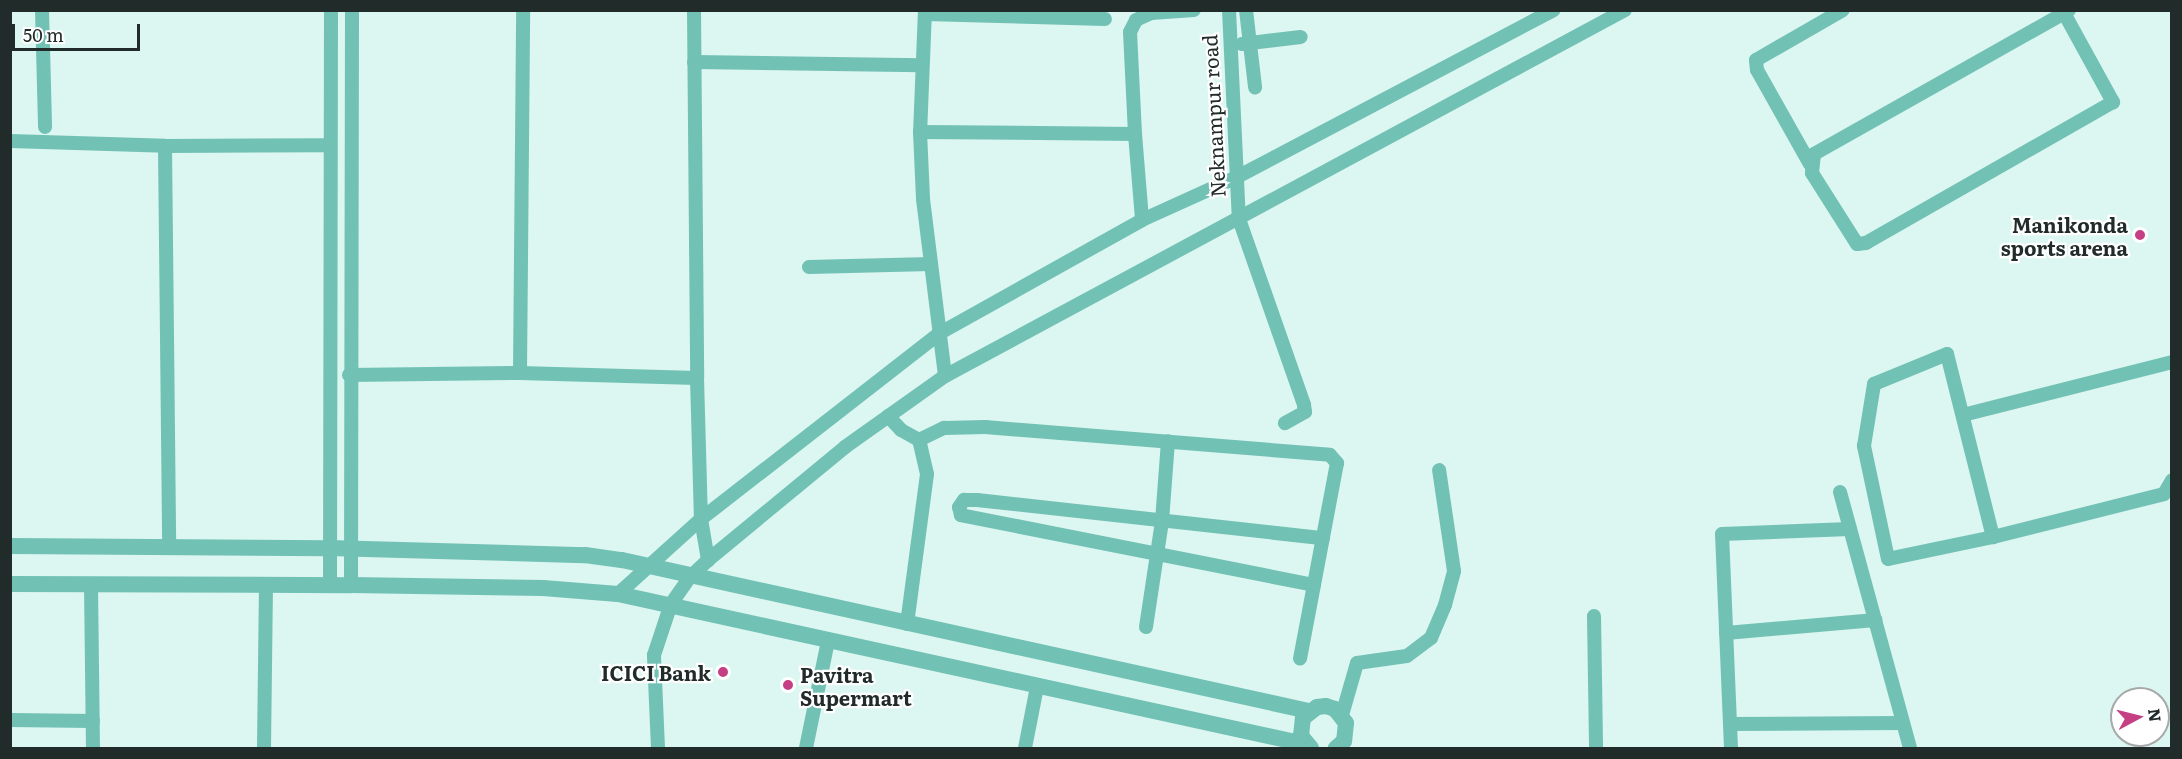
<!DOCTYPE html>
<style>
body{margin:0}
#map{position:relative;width:2182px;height:759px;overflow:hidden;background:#dcf6f1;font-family:Literata,serif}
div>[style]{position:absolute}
.minor>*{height:14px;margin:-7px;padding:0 7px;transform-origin:7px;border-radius:7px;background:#71c1b4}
.tertiary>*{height:16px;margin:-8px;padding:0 8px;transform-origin:8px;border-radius:8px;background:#71c1b4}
.dots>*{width:16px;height:16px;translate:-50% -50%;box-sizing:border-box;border:3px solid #fff;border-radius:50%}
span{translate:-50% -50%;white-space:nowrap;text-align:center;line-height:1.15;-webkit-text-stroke:4.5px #fff;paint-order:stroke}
.street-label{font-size:20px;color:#212b29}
.poi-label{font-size:20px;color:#212b29;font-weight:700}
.right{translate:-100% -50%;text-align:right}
.left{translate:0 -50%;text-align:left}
.frame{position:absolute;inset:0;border:12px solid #212b29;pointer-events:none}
.north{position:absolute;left:2110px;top:687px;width:60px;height:60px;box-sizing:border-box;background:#fff;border:2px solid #a6aaa9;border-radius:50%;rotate:83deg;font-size:16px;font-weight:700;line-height:24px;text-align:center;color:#212b29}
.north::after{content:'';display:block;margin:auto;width:21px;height:27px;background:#c43f83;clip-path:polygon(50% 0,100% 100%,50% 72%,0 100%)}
.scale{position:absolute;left:12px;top:24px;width:128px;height:27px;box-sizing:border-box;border:3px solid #212b29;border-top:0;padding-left:8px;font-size:18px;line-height:21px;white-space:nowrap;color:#212b29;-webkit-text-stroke:4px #fff;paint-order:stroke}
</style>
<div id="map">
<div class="minor">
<i style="left:42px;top:10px;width:117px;rotate:88.5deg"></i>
<i style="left:694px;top:10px;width:368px;rotate:89.5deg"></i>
<i style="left:697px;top:378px;width:141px;rotate:88.4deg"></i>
<i style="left:701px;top:519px;width:42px;rotate:80.3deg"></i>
<i style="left:925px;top:10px;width:122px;rotate:92.3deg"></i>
<i style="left:920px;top:132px;width:67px;rotate:87.4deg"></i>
<i style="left:923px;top:199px;width:178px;rotate:82.9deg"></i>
<i style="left:1229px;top:10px;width:209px;rotate:87.3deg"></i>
<i style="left:1239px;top:219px;width:197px;rotate:70.7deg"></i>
<i style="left:1304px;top:405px;width:7px;rotate:82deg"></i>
<i style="left:1305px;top:412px;width:23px;rotate:151deg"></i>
<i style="left:1246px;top:10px;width:78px;rotate:83.3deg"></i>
<i style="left:2063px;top:10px;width:3px;rotate:72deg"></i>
<i style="left:2064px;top:13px;width:102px;rotate:61.2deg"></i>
<i style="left:2113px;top:102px;width:284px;rotate:150.3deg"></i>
<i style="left:1866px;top:243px;width:9px;rotate:174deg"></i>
<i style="left:1857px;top:244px;width:84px;rotate:-122.4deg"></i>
<i style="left:1812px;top:173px;width:19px;rotate:-84deg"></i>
<i style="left:1814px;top:154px;width:287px;rotate:-29.4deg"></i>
<i style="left:2064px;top:13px;width:6px;rotate:-31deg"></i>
<i style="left:925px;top:14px;width:180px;rotate:1.6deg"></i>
<i style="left:1242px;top:44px;width:59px;rotate:-6.8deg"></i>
<i style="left:694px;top:62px;width:228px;rotate:0.8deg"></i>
<i style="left:920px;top:132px;width:215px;rotate:0.5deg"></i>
<i style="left:1135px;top:134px;width:86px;rotate:85.3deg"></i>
<i style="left:1135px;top:134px;width:102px;rotate:-92.8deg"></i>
<i style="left:1130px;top:32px;width:13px;rotate:-63deg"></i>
<i style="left:1136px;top:20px;width:17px;rotate:-25deg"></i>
<i style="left:1151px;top:13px;width:43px;rotate:-4deg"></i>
<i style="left:10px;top:141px;width:155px;rotate:1.8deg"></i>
<i style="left:165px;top:146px;width:165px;rotate:-0.3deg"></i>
<i style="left:165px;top:146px;width:402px;rotate:89.4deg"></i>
<i style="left:1810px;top:164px;width:108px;rotate:-119.4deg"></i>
<i style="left:1757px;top:70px;width:10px;rotate:-96deg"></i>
<i style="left:1756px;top:60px;width:100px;rotate:-29.9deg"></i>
<i style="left:809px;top:267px;width:122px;rotate:-1.4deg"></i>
<i style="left:1947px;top:354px;width:189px;rotate:75.9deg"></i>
<i style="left:1993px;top:537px;width:107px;rotate:168.2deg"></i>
<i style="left:1888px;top:559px;width:116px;rotate:-102deg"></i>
<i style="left:1864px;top:446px;width:63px;rotate:-80.8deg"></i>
<i style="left:1874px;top:384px;width:79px;rotate:-22.3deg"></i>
<i style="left:520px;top:373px;width:363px;rotate:-89.5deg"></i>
<i style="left:349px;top:375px;width:171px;rotate:-0.7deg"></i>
<i style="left:520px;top:373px;width:177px;rotate:1.6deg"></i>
<i style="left:1963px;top:415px;width:216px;rotate:-14.2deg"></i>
<i style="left:888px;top:416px;width:19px;rotate:47deg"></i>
<i style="left:901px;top:430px;width:21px;rotate:29deg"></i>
<i style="left:919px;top:440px;width:28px;rotate:-26deg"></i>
<i style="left:944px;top:428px;width:41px;rotate:-1.4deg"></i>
<i style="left:985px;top:427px;width:346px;rotate:4.6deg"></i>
<i style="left:1330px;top:455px;width:11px;rotate:49deg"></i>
<i style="left:1337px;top:463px;width:199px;rotate:100.7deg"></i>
<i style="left:1840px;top:492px;width:265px;rotate:74.7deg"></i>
<i style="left:1993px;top:537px;width:176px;rotate:-14.1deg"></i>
<i style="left:2164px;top:494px;width:16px;rotate:-60deg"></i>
<i style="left:91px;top:585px;width:163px;rotate:89.3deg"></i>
<i style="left:330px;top:585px;width:575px;rotate:-89.9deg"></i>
<i style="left:351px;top:585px;width:575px;rotate:-89.9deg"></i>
<i style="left:1314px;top:585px;width:360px;rotate:-168.8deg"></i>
<i style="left:961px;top:515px;width:8px;rotate:-104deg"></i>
<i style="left:959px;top:507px;width:9px;rotate:-54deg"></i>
<i style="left:964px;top:500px;width:13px"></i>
<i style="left:977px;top:500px;width:348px;rotate:6.3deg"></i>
<i style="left:618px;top:594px;width:112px;rotate:-42.1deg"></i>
<i style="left:701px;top:519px;width:303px;rotate:-37.9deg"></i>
<i style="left:940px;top:333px;width:231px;rotate:-29.2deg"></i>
<i style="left:1142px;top:220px;width:104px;rotate:-24.4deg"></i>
<i style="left:1237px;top:177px;width:358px;rotate:-27.8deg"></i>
<i style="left:1594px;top:616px;width:132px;rotate:89.1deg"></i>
<i style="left:907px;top:624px;width:151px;rotate:-82.4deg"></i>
<i style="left:927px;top:474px;width:35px;rotate:-103deg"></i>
<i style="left:1146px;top:627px;width:107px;rotate:-81.4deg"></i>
<i style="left:1162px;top:521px;width:80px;rotate:-85.7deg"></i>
<i style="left:1726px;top:633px;width:150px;rotate:-5deg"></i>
<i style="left:1342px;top:715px;width:54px;rotate:-73.9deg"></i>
<i style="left:1357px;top:663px;width:50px;rotate:-8deg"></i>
<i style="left:1407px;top:656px;width:30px;rotate:-37deg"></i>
<i style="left:1431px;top:638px;width:36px;rotate:-67deg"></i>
<i style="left:1445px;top:605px;width:35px;rotate:-75deg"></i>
<i style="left:1454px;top:571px;width:102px;rotate:-98.4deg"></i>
<i style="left:10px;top:720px;width:83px;rotate:0.7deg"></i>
<i style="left:1730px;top:724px;width:173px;rotate:-0.3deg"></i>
<i style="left:264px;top:748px;width:162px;rotate:-89.3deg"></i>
<i style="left:658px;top:748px;width:93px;rotate:-92.5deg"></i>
<i style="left:654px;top:655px;width:54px;rotate:-71.6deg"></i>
<i style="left:671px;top:604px;width:33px;rotate:-55deg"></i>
<i style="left:690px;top:577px;width:25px;rotate:-43deg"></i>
<i style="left:708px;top:560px;width:178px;rotate:-39.5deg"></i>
<i style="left:845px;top:447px;width:123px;rotate:-35.4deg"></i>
<i style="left:945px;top:376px;width:772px;rotate:-28.29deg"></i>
<i style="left:806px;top:748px;width:109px;rotate:-78.4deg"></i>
<i style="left:1025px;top:748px;width:62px;rotate:-78.9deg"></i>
<i style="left:1731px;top:748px;width:214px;rotate:-92.4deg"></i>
<i style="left:1722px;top:534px;width:128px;rotate:-2.2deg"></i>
</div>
<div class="tertiary">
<i style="left:10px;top:546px;width:319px;rotate:0.4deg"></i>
<i style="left:329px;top:548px;width:256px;rotate:1.6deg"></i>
<i style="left:585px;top:555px;width:37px;rotate:8deg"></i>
<i style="left:622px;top:560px;width:703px;rotate:12.4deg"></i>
<i style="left:10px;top:584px;width:341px;rotate:0.2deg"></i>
<i style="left:351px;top:585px;width:192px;rotate:0.9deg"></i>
<i style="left:543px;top:588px;width:75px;rotate:4.6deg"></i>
<i style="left:618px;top:594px;width:703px;rotate:12.32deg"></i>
<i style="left:1311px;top:748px;width:16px;rotate:-130deg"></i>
<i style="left:1301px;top:736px;width:18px;rotate:-84deg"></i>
<i style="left:1303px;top:718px;width:18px;rotate:-38deg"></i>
<i style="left:1317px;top:707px;width:9px;rotate:-6deg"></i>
<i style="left:1326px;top:706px;width:9px;rotate:18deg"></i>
<i style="left:1335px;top:709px;width:18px;rotate:52deg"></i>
<i style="left:1346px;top:723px;width:18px;rotate:96deg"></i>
<i style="left:1344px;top:741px;width:11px;rotate:139deg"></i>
</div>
<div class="dots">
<i style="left:2140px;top:235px;background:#c43f83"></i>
<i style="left:723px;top:672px;background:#c43f83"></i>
<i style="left:788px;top:685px;background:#c43f83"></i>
</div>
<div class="street-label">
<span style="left:1213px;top:116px;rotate:-93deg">Neknampur road</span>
</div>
<div class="poi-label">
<span class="right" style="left:2128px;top:236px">Manikonda<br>sports arena</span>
<span class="right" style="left:711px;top:672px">ICICI Bank</span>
<span class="left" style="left:800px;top:686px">Pavitra<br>Supermart</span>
</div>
<div class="frame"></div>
<div class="north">N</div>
<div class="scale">50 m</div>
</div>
